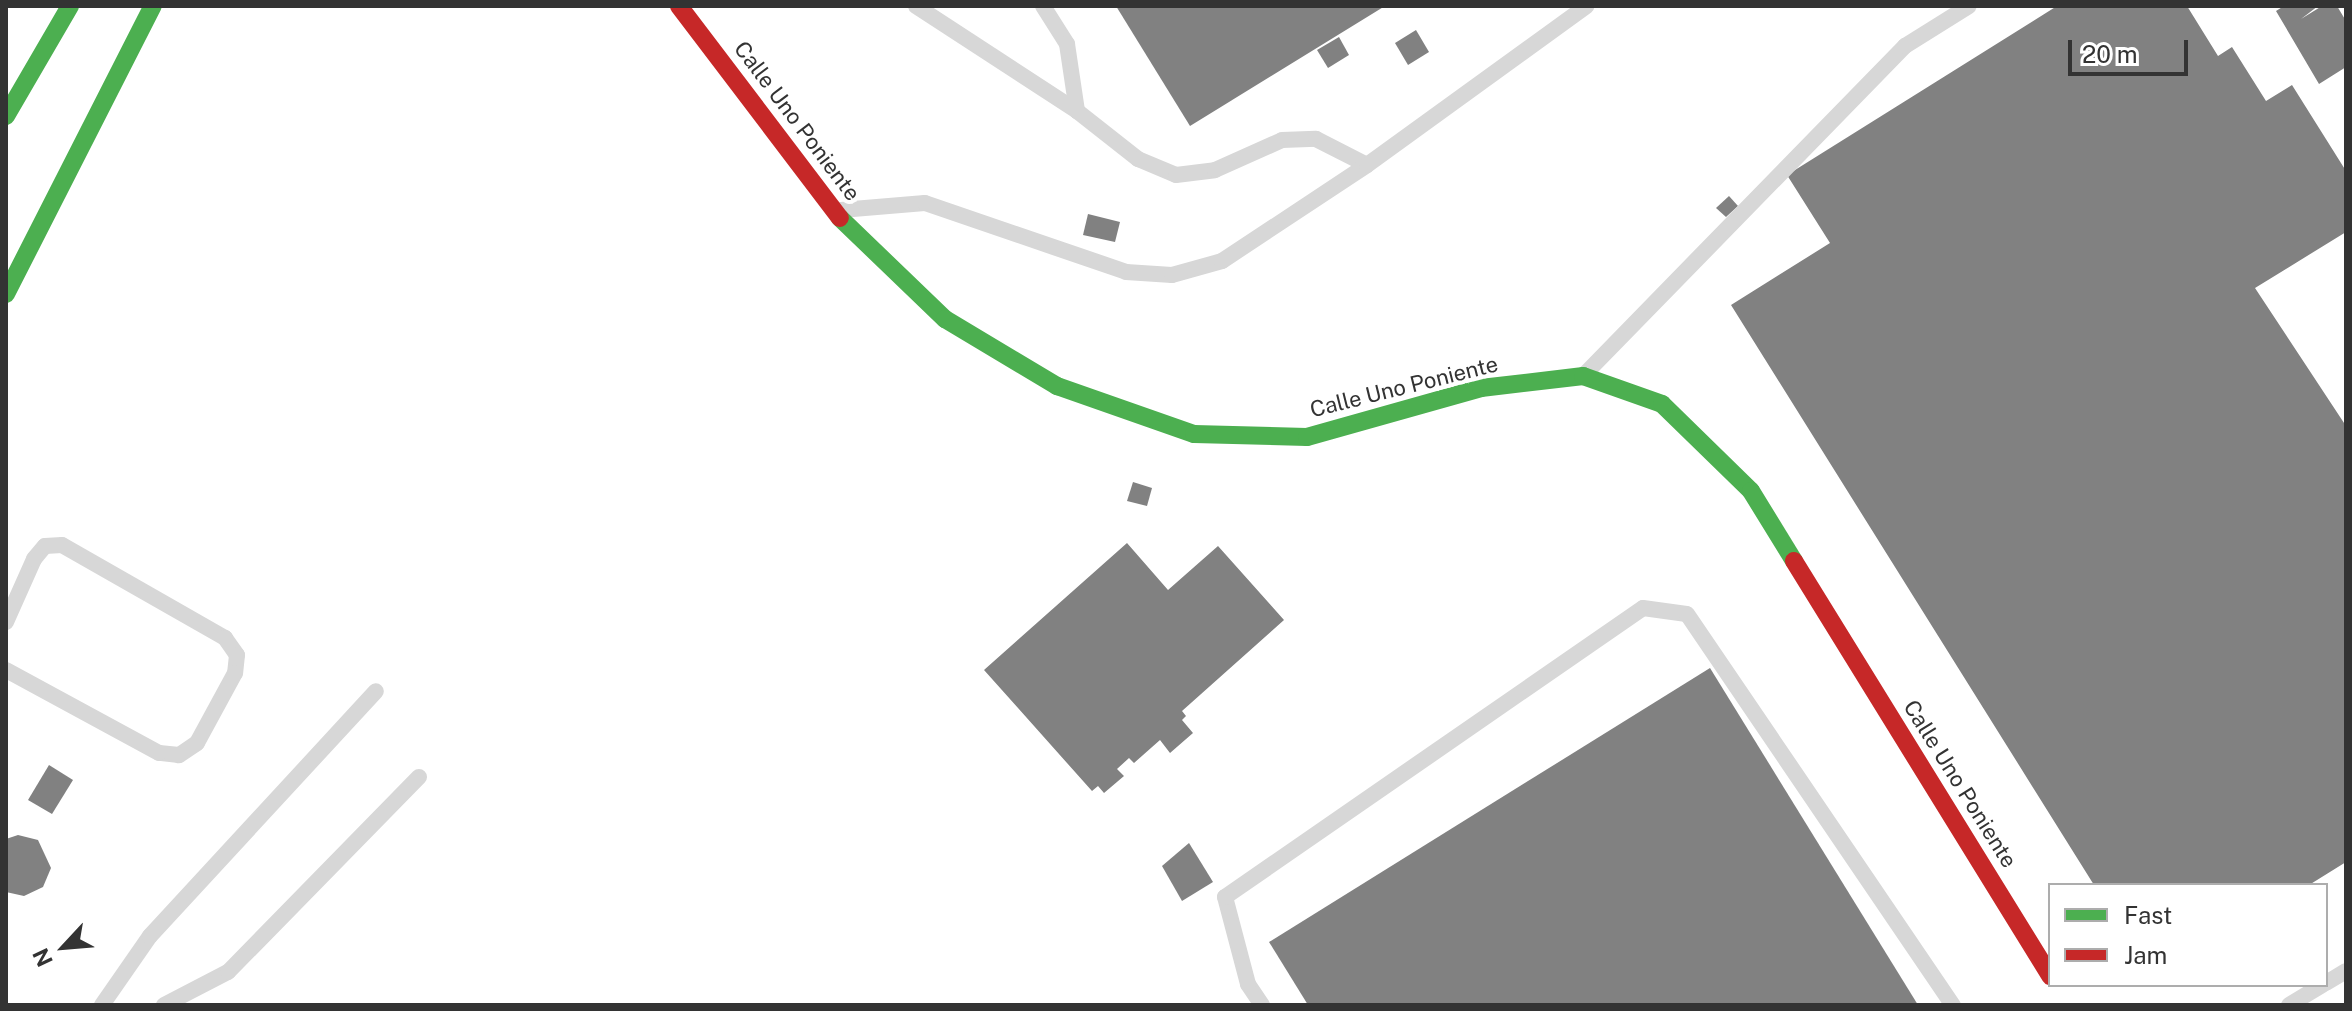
<!DOCTYPE html>
<style>
body{margin:0}
#map{position:relative;width:2352px;height:1011px;overflow:hidden;background:#fff;font-family:"Public Sans",sans-serif}
div>[style]{position:absolute}
.building>*{inset:0;background:#818181}
.lane>*{height:16px;margin:-8px;padding:0 8px;transform-origin:8px;border-radius:8px;background:#d7d7d7}
.fast>*{height:18px;margin:-9px;padding:0 9px;transform-origin:9px;border-radius:9px;background:#4caf50}
.jam>*{height:18px;margin:-9px;padding:0 9px;transform-origin:9px;border-radius:9px;background:#c62828}
span{translate:-50% -50%;white-space:nowrap;text-align:center;line-height:1.15;-webkit-text-stroke:8px #fff;paint-order:stroke}
.street-label{font-size:22px;color:#333}
.frame{position:absolute;inset:0;border:8px solid #333;pointer-events:none}
.legend{position:absolute;left:2048px;top:883px;width:280px;height:104px;box-sizing:border-box;background:#fff;border:2px solid #adadad;margin:0;padding:10px 14px;list-style:none;font-size:24px;color:#333}
.legend li{display:flex;align-items:center;gap:16px;height:40px}
.legend b{width:40px;border:2px solid #adadad}
.north{position:absolute;left:24px;top:907px;width:80px;height:80px;-webkit-text-stroke:6px #fff;paint-order:stroke;rotate:244deg;font-size:22px;font-weight:700;line-height:32px;text-align:center;color:#333}
.north::after{content:'';display:block;margin:auto;width:28px;height:36px;background:#333;clip-path:polygon(50% 0,100% 100%,50% 72%,0 100%)}
.scale{position:absolute;left:2068px;top:40px;width:120px;height:36px;box-sizing:border-box;border:4px solid #333;border-top:0;padding-left:10px;font-size:24px;line-height:28px;white-space:nowrap;color:#333;-webkit-text-stroke:6px #fff;paint-order:stroke}
</style>
<div id="map">
<div class="building">
<i style="clip-path:polygon(1116px 6px,1385px 6px,1190px 126px)"></i>
<i style="clip-path:polygon(2057px 6px,2187px 6px,2218px 56px,2232px 47px,2266px 101px,2292px 85px,2346px 171px,2346px 232px,2255px 288px,2346px 426px,2346px 862px,2309px 885px,2094px 885px,1731px 305px,1830px 243px,1787px 175px)"></i>
<i style="clip-path:polygon(2284px 6px,2318px 6px,2301px 19px,2322px 6px,2337px 6px,2346px 21px,2346px 67px,2319px 84px,2276px 11px)"></i>
<i style="clip-path:polygon(1416px 30px,1429px 52px,1408px 65px,1395px 43px)"></i>
<i style="clip-path:polygon(1339px 37px,1349px 55px,1328px 68px,1317px 50px)"></i>
<i style="clip-path:polygon(1729px 196px,1738px 206px,1726px 217px,1716px 208px)"></i>
<i style="clip-path:polygon(1088px 214px,1120px 222px,1115px 242px,1083px 235px)"></i>
<i style="clip-path:polygon(1133px 482px,1152px 488px,1147px 506px,1127px 501px)"></i>
<i style="clip-path:polygon(1127px 543px,1168px 590px,1218px 546px,1284px 620px,1182px 711px,1186px 716px,1182px 720px,1193px 733px,1170px 753px,1160px 740px,1134px 763px,1129px 758px,1117px 769px,1124px 776px,1104px 793px,1098px 786px,1092px 791px,984px 670px)"></i>
<i style="clip-path:polygon(1710px 668px,1918px 1005px,1308px 1005px,1269px 942px)"></i>
<i style="clip-path:polygon(49px 765px,73px 780px,52px 814px,28px 800px)"></i>
<i style="clip-path:polygon(18px 835px,38px 840px,51px 868px,43px 887px,24px 896px,6px 892px,6px 839px)"></i>
<i style="clip-path:polygon(1189px 843px,1213px 882px,1182px 901px,1162px 866px)"></i>
</div>
<div class="lane">
<i style="left:916px;top:6px;width:192px;rotate:33.1deg"></i>
<i style="left:1077px;top:111px;width:78px;rotate:38.2deg"></i>
<i style="left:1138px;top:159px;width:41px;rotate:22.8deg"></i>
<i style="left:1176px;top:175px;width:39px;rotate:-7deg"></i>
<i style="left:1215px;top:170px;width:73px;rotate:-24.1deg"></i>
<i style="left:1282px;top:140px;width:34px;rotate:-2deg"></i>
<i style="left:1316px;top:139px;width:57px;rotate:27deg"></i>
<i style="left:1043px;top:6px;width:45px;rotate:57.7deg"></i>
<i style="left:1067px;top:44px;width:68px;rotate:81.5deg"></i>
<i style="left:841px;top:210px;width:84px;rotate:-4.8deg"></i>
<i style="left:925px;top:203px;width:213px;rotate:18.9deg"></i>
<i style="left:1126px;top:272px;width:46px;rotate:3.7deg"></i>
<i style="left:1172px;top:275px;width:52px;rotate:-15.6deg"></i>
<i style="left:1222px;top:261px;width:174px;rotate:-33.5deg"></i>
<i style="left:1367px;top:165px;width:271px;rotate:-35.9deg"></i>
<i style="left:1584px;top:375px;width:460px;rotate:-45.7deg"></i>
<i style="left:1905px;top:46px;width:75px;rotate:-32deg"></i>
<i style="left:6px;top:622px;width:69px;rotate:-66deg"></i>
<i style="left:34px;top:559px;width:17px;rotate:-50deg"></i>
<i style="left:45px;top:546px;width:17px;rotate:-3deg"></i>
<i style="left:62px;top:545px;width:188px;rotate:29.7deg"></i>
<i style="left:225px;top:638px;width:21px;rotate:55deg"></i>
<i style="left:237px;top:655px;width:18px;rotate:96deg"></i>
<i style="left:235px;top:673px;width:80px;rotate:118.5deg"></i>
<i style="left:197px;top:743px;width:22px;rotate:146deg"></i>
<i style="left:179px;top:755px;width:20px;rotate:-174deg"></i>
<i style="left:159px;top:753px;width:174px;rotate:-151.5deg"></i>
<i style="left:2326px;top:983px;width:23px;rotate:-31deg"></i>
<i style="left:102px;top:1005px;width:84px;rotate:-55.2deg"></i>
<i style="left:150px;top:936px;width:333px;rotate:-47.3deg"></i>
<i style="left:164px;top:1005px;width:72px;rotate:-27.3deg"></i>
<i style="left:228px;top:972px;width:273px;rotate:-45.6deg"></i>
<i style="left:1262px;top:1005px;width:25px;rotate:-124deg"></i>
<i style="left:1248px;top:984px;width:90px;rotate:-104.8deg"></i>
<i style="left:1225px;top:897px;width:508px;rotate:-34.66deg"></i>
<i style="left:1643px;top:608px;width:44px;rotate:7.8deg"></i>
<i style="left:1687px;top:614px;width:473px;rotate:55.8deg"></i>
<i style="left:2289px;top:1005px;width:39px;rotate:-31deg"></i>
</div>
<div class="fast">
<i style="left:6px;top:116px;width:127px;rotate:-59.8deg"></i>
<i style="left:840px;top:218px;width:146px;rotate:43.9deg"></i>
<i style="left:945px;top:319px;width:131px;rotate:30.9deg"></i>
<i style="left:1057px;top:386px;width:145px;rotate:19.3deg"></i>
<i style="left:1194px;top:434px;width:113px;rotate:1.5deg"></i>
<i style="left:1307px;top:437px;width:181px;rotate:-15.7deg"></i>
<i style="left:1481px;top:388px;width:103px;rotate:-6.7deg"></i>
<i style="left:1583px;top:376px;width:84px;rotate:19.5deg"></i>
<i style="left:1662px;top:404px;width:124px;rotate:44.3deg"></i>
<i style="left:1751px;top:491px;width:82px;rotate:58.4deg"></i>
<i style="left:6px;top:294px;width:323px;rotate:-63deg"></i>
</div>
<div class="jam">
<i style="left:679px;top:6px;width:266px;rotate:52.8deg"></i>
<i style="left:1794px;top:561px;width:488px;rotate:58.3deg"></i>
</div>
<div class="street-label">
<span style="left:797px;top:121px;rotate:53deg">Calle Uno Poniente</span>
<span style="left:1404px;top:387px;rotate:-14deg">Calle Uno Poniente</span>
<span style="left:1960px;top:784px;rotate:58deg">Calle Uno Poniente</span>
</div>
<div class="frame"></div>
<ul class="legend">
<li><b style="height:10px;background:#4caf50"></b>Fast</li>
<li><b style="height:10px;background:#c62828"></b>Jam</li>
</ul>
<div class="north">N</div>
<div class="scale">20 m</div>
</div>
